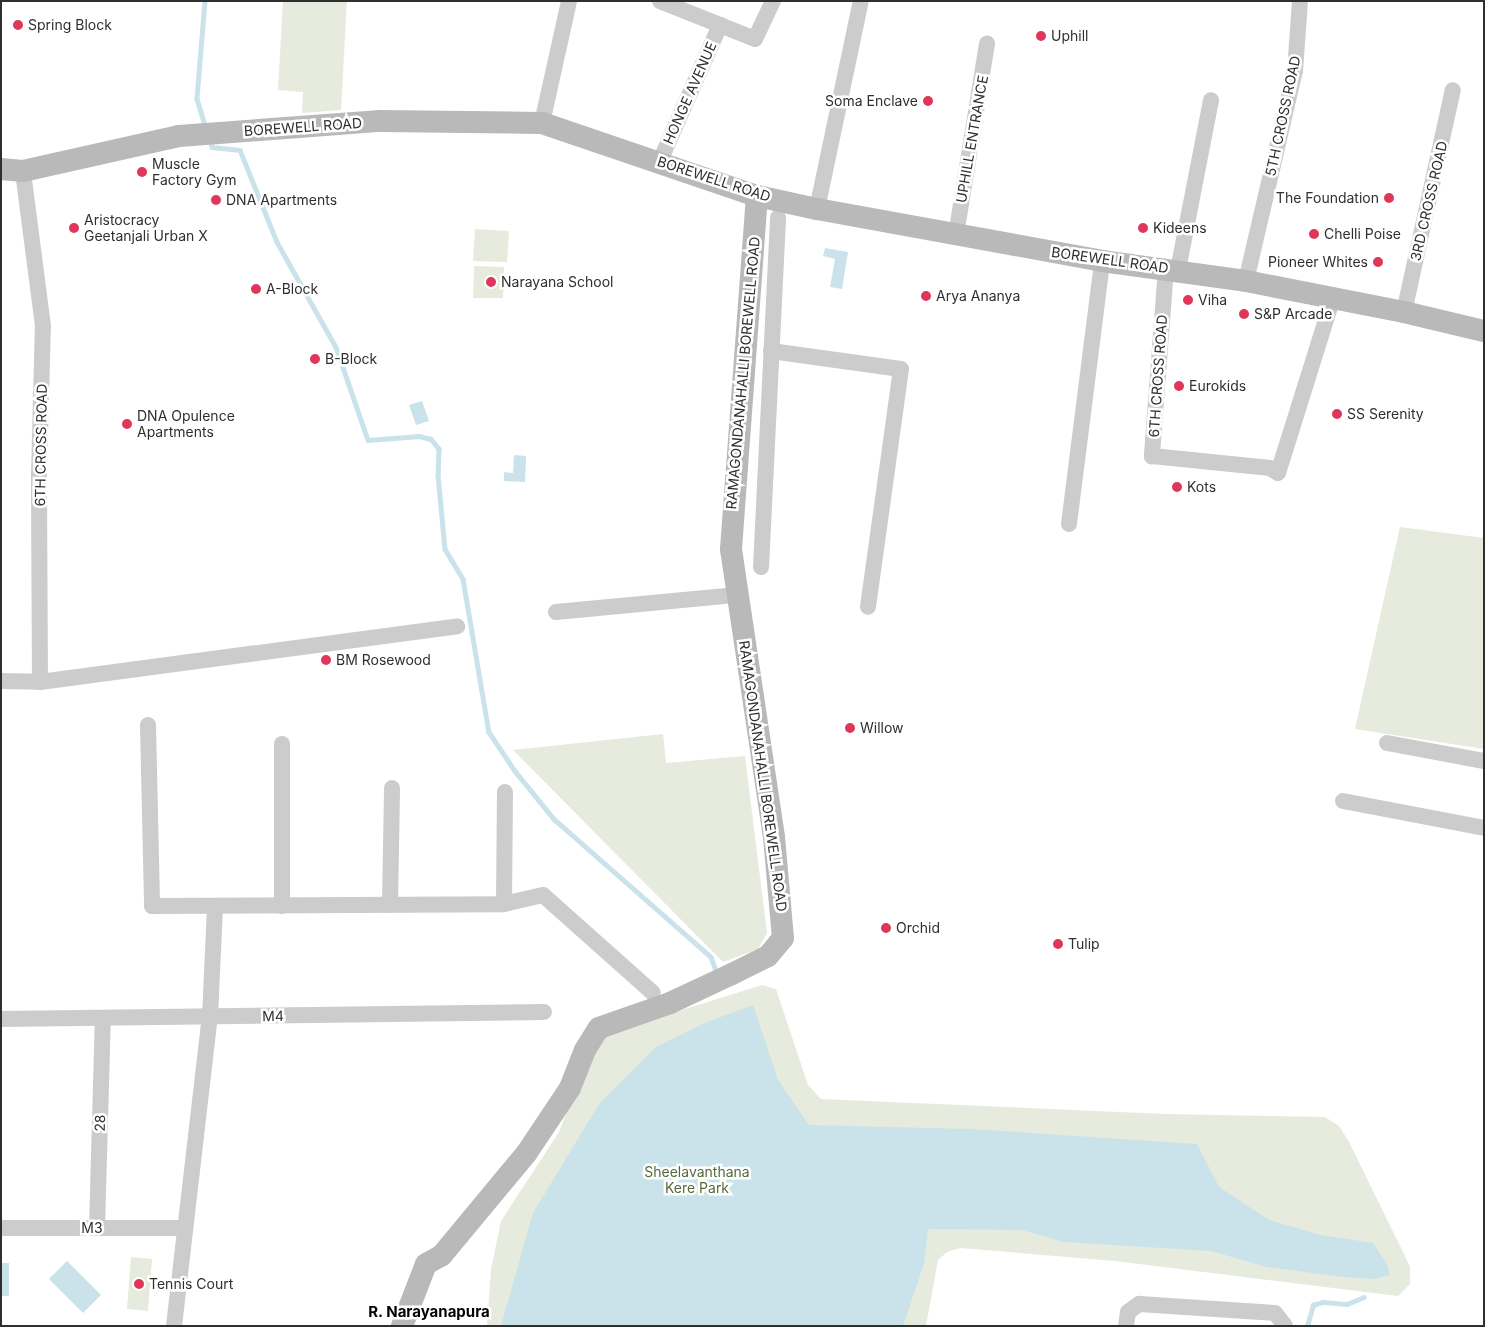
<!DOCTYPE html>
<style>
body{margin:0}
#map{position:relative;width:1485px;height:1327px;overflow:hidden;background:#fff;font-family:Inter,sans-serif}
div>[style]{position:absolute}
.green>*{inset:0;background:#e6ebdd}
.water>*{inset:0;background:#cae2ea}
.stream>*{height:4.5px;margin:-2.25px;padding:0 2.25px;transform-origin:2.25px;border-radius:2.25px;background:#cae2ea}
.street>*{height:16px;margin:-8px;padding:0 8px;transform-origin:8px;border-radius:8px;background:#ccc}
.secondary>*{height:22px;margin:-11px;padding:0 11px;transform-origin:11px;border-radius:11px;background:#b9b9b9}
.dots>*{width:14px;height:14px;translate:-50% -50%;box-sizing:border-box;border:2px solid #fff;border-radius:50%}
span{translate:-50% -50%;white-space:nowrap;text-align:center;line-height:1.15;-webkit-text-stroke:5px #fff;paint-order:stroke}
.poi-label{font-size:14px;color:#2f2f2f}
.left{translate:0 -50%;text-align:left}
.right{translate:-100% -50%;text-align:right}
.street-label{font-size:14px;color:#2f2f2f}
.park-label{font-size:14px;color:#57693d}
.neighbourhood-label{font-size:15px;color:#000;font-weight:700}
.frame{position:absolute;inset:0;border:2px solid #2f2f2f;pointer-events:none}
</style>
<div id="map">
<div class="green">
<i style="clip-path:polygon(283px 1px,347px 1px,341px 110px,302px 113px,303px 92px,278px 90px)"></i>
<i style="clip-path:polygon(475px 229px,509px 231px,507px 262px,473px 261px)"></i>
<i style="clip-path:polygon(474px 266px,504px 267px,503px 298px,473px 298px)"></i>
<i style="clip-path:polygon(1400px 527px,1484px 538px,1484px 749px,1355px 729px)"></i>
<i style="clip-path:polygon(663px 734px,666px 763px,745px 756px,767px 933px,758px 949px,723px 962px,513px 750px)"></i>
<i style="clip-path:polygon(762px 985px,776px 989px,808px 1085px,821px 1099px,1165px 1114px,1325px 1117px,1339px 1126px,1349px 1142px,1403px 1252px,1410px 1267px,1410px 1284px,1398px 1296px,1115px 1261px,960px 1248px,947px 1252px,938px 1260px,926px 1326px,487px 1326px,491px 1269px,501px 1221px,559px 1132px,579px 1080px,605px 1034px)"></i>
<i style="clip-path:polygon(131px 1257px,152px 1259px,148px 1311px,127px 1309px)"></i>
</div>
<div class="water">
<i style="clip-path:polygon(825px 248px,848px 252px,842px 289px,830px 287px,835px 259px,823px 256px)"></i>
<i style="clip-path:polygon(422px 401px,429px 421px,416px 425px,409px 405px)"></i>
<i style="clip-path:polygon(514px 455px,526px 456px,525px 482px,504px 481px,504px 472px,513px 473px)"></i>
<i style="clip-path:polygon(753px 1005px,778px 1080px,809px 1125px,971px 1129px,1197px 1144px,1219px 1187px,1269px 1220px,1321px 1235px,1373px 1243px,1387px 1264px,1390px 1275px,1375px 1279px,1343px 1277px,1267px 1267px,1211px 1251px,1064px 1242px,1022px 1230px,928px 1229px,924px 1263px,903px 1326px,501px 1326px,533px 1213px,599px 1104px,656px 1047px,707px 1022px)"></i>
<i style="clip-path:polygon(67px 1261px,101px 1295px,83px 1313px,49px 1279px)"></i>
<i style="clip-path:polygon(1px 1263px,9px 1263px,9px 1296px,1px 1296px)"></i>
</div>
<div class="stream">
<i style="left:205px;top:1px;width:98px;rotate:94.7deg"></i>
<i style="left:197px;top:99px;width:30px;rotate:73deg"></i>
<i style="left:210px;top:140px;width:7px;rotate:74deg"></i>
<i style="left:212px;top:147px;width:28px;rotate:6deg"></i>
<i style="left:240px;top:150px;width:99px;rotate:68.1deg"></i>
<i style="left:277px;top:242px;width:120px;rotate:60.7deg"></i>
<i style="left:336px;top:347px;width:98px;rotate:71deg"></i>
<i style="left:368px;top:440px;width:51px;rotate:-4.5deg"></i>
<i style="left:419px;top:436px;width:12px;rotate:14deg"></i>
<i style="left:431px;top:439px;width:13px;rotate:51deg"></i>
<i style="left:439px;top:449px;width:26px;rotate:92deg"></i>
<i style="left:438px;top:475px;width:74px;rotate:84.6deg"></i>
<i style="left:445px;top:549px;width:35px;rotate:59deg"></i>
<i style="left:463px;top:579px;width:155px;rotate:80.4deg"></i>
<i style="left:489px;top:732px;width:47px;rotate:56.3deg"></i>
<i style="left:515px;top:771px;width:62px;rotate:50.9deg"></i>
<i style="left:554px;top:819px;width:209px;rotate:41.3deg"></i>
<i style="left:711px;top:957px;width:15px;rotate:70deg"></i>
<i style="left:1307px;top:1326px;width:22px;rotate:-74deg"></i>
<i style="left:1313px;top:1305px;width:10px;rotate:-17deg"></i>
<i style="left:1323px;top:1302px;width:24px;rotate:5deg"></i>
<i style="left:1347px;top:1304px;width:18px;rotate:-22deg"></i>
</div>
<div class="street">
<i style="left:660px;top:1px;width:102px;rotate:21.8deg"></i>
<i style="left:755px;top:39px;width:42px;rotate:-64.7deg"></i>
<i style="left:542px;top:123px;width:125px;rotate:-77.5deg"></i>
<i style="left:660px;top:161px;width:149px;rotate:-66.2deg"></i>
<i style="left:817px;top:209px;width:213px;rotate:-78.1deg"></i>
<i style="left:956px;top:235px;width:194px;rotate:-80.8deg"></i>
<i style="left:1166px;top:268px;width:189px;rotate:94.3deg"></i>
<i style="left:1152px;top:456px;width:119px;rotate:5.8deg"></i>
<i style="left:1270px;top:468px;width:9px;rotate:32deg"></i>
<i style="left:1278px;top:473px;width:183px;rotate:-72.6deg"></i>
<i style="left:1178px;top:270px;width:173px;rotate:-79deg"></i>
<i style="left:1246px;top:281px;width:216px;rotate:-76.9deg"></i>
<i style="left:1295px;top:71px;width:70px;rotate:-85.9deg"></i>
<i style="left:1404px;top:312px;width:227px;rotate:-77.6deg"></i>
<i style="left:771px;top:351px;width:131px;rotate:7.9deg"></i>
<i style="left:901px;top:369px;width:240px;rotate:97.9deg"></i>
<i style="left:1069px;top:524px;width:265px;rotate:-82.8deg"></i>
<i style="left:761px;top:567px;width:350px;rotate:-87.2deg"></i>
<i style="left:556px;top:612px;width:182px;rotate:-5.4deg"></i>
<i style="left:1px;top:681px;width:39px;rotate:1deg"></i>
<i style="left:40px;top:682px;width:208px;rotate:-90.3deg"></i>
<i style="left:39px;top:474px;width:148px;rotate:-88.5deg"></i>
<i style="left:43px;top:326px;width:156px;rotate:-97.4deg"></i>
<i style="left:40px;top:682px;width:421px;rotate:-7.6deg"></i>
<i style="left:148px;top:725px;width:181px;rotate:88.7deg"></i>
<i style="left:152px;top:906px;width:352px;rotate:-0.3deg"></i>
<i style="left:504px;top:904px;width:40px;rotate:-13deg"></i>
<i style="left:543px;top:895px;width:147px;rotate:41.7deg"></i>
<i style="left:1387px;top:743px;width:99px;rotate:10.5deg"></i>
<i style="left:282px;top:744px;width:162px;rotate:90deg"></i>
<i style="left:1343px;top:801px;width:144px;rotate:10.8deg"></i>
<i style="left:504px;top:904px;width:112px;rotate:-89.5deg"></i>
<i style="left:390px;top:905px;width:117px;rotate:-89deg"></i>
<i style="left:1px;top:1019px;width:543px;rotate:-0.74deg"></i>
<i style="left:1px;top:1228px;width:182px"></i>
<i style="left:97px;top:1228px;width:210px;rotate:-88.4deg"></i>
<i style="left:174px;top:1326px;width:311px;rotate:-83.4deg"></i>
<i style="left:210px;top:1017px;width:111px;rotate:-87.4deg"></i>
<i style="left:1126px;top:1326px;width:14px;rotate:-82deg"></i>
<i style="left:1128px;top:1312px;width:14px;rotate:-36deg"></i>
<i style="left:1139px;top:1304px;width:136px;rotate:3.8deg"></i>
<i style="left:1275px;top:1313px;width:16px;rotate:52deg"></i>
</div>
<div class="secondary">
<i style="left:1px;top:169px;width:22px;rotate:5deg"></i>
<i style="left:23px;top:171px;width:160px;rotate:-12.6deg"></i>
<i style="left:179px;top:136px;width:202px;rotate:-4.3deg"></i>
<i style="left:380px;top:121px;width:162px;rotate:0.7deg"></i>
<i style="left:542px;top:123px;width:227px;rotate:18.8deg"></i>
<i style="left:757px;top:196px;width:61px;rotate:12.2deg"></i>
<i style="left:817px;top:209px;width:290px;rotate:10.3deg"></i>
<i style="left:1102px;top:261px;width:145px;rotate:7.9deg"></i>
<i style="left:1246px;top:281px;width:161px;rotate:11.1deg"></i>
<i style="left:1404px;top:312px;width:82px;rotate:13.4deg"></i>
<i style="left:402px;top:1326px;width:66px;rotate:-68.8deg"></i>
<i style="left:426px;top:1264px;width:18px;rotate:-29deg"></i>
<i style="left:442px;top:1255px;width:131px;rotate:-50.3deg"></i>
<i style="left:526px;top:1154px;width:79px;rotate:-56.3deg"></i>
<i style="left:570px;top:1088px;width:41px;rotate:-68.5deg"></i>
<i style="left:585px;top:1050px;width:26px;rotate:-58deg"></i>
<i style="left:599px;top:1028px;width:75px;rotate:-19.4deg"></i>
<i style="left:670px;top:1003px;width:68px;rotate:-25.1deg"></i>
<i style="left:732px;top:974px;width:40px;rotate:-26.6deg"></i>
<i style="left:768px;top:956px;width:23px;rotate:-50deg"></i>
<i style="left:783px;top:938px;width:101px;rotate:-95.1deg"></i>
<i style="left:774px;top:837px;width:291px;rotate:-98.5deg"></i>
<i style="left:731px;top:549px;width:354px;rotate:-85.8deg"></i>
</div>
<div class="dots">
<i style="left:18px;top:25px;background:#df375a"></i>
<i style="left:1041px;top:36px;background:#df375a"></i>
<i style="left:928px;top:101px;background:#df375a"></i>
<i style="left:142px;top:172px;background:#df375a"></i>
<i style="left:1389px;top:198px;background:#df375a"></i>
<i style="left:216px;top:200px;background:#df375a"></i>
<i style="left:74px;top:228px;background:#df375a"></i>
<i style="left:1143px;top:228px;background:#df375a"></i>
<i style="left:1314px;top:234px;background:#df375a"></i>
<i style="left:1378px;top:262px;background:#df375a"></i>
<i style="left:491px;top:282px;background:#df375a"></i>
<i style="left:256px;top:289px;background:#df375a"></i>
<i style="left:926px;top:296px;background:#df375a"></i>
<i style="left:1188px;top:300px;background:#df375a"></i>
<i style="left:1244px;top:314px;background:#df375a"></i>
<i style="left:315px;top:359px;background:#df375a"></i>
<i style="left:1179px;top:386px;background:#df375a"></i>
<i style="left:1337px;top:414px;background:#df375a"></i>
<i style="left:127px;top:424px;background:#df375a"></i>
<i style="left:1177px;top:487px;background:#df375a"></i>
<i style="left:326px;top:660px;background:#df375a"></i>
<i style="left:850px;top:728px;background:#df375a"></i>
<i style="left:886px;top:928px;background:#df375a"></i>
<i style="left:1058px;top:944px;background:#df375a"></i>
<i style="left:139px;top:1284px;background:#df375a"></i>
</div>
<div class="poi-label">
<span class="left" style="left:28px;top:25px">Spring Block</span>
<span class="left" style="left:1051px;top:36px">Uphill</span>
<span class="right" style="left:918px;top:101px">Soma Enclave</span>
<span class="left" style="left:152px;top:172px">Muscle<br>Factory Gym</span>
<span class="right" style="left:1379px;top:198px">The Foundation</span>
<span class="left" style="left:226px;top:200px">DNA Apartments</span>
<span class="left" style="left:84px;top:228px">Aristocracy<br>Geetanjali Urban X</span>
<span class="left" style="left:1153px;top:228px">Kideens</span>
<span class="left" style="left:1324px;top:234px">Chelli Poise</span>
<span class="right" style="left:1368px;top:262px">Pioneer Whites</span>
<span class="left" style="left:501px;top:282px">Narayana School</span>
<span class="left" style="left:266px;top:289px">A-Block</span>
<span class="left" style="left:936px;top:296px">Arya Ananya</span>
<span class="left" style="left:1198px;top:300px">Viha</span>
<span class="left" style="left:1254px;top:314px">S&amp;P Arcade</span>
<span class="left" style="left:325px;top:359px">B-Block</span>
<span class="left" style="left:1189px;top:386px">Eurokids</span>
<span class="left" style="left:1347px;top:414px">SS Serenity</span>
<span class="left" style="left:137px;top:424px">DNA Opulence<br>Apartments</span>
<span class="left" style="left:1187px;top:487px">Kots</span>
<span class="left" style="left:336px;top:660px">BM Rosewood</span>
<span class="left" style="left:860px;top:728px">Willow</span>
<span class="left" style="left:896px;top:928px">Orchid</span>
<span class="left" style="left:1068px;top:944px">Tulip</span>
<span class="left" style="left:149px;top:1284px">Tennis Court</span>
</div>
<div class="street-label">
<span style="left:690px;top:93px;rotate:-66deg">HONGE AVENUE</span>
<span style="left:1283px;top:116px;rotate:-78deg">5TH CROSS ROAD</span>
<span style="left:303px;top:127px;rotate:-4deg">BOREWELL ROAD</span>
<span style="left:972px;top:139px;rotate:-80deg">UPHILL ENTRANCE</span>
<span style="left:714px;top:179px;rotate:18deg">BOREWELL ROAD</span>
<span style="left:1429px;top:201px;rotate:-77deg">3RD CROSS ROAD</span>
<span style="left:1110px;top:260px;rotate:8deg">BOREWELL ROAD</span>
<span style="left:743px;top:373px;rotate:-85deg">RAMAGONDANAHALLI BOREWELL ROAD</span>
<span style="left:1158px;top:376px;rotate:-86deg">6TH CROSS ROAD</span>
<span style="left:41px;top:445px;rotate:-89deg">6TH CROSS ROAD</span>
<span style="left:763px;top:776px;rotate:82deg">RAMAGONDANAHALLI BOREWELL ROAD</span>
<span style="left:273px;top:1016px;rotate:-1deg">M4</span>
<span style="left:100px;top:1123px;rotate:-89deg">28</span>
<span style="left:92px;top:1228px">M3</span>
</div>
<div class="park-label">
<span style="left:697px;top:1180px">Sheelavanthana<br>Kere Park</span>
</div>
<div class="neighbourhood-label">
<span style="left:429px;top:1312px">R. Narayanapura</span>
</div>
<div class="frame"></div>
</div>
